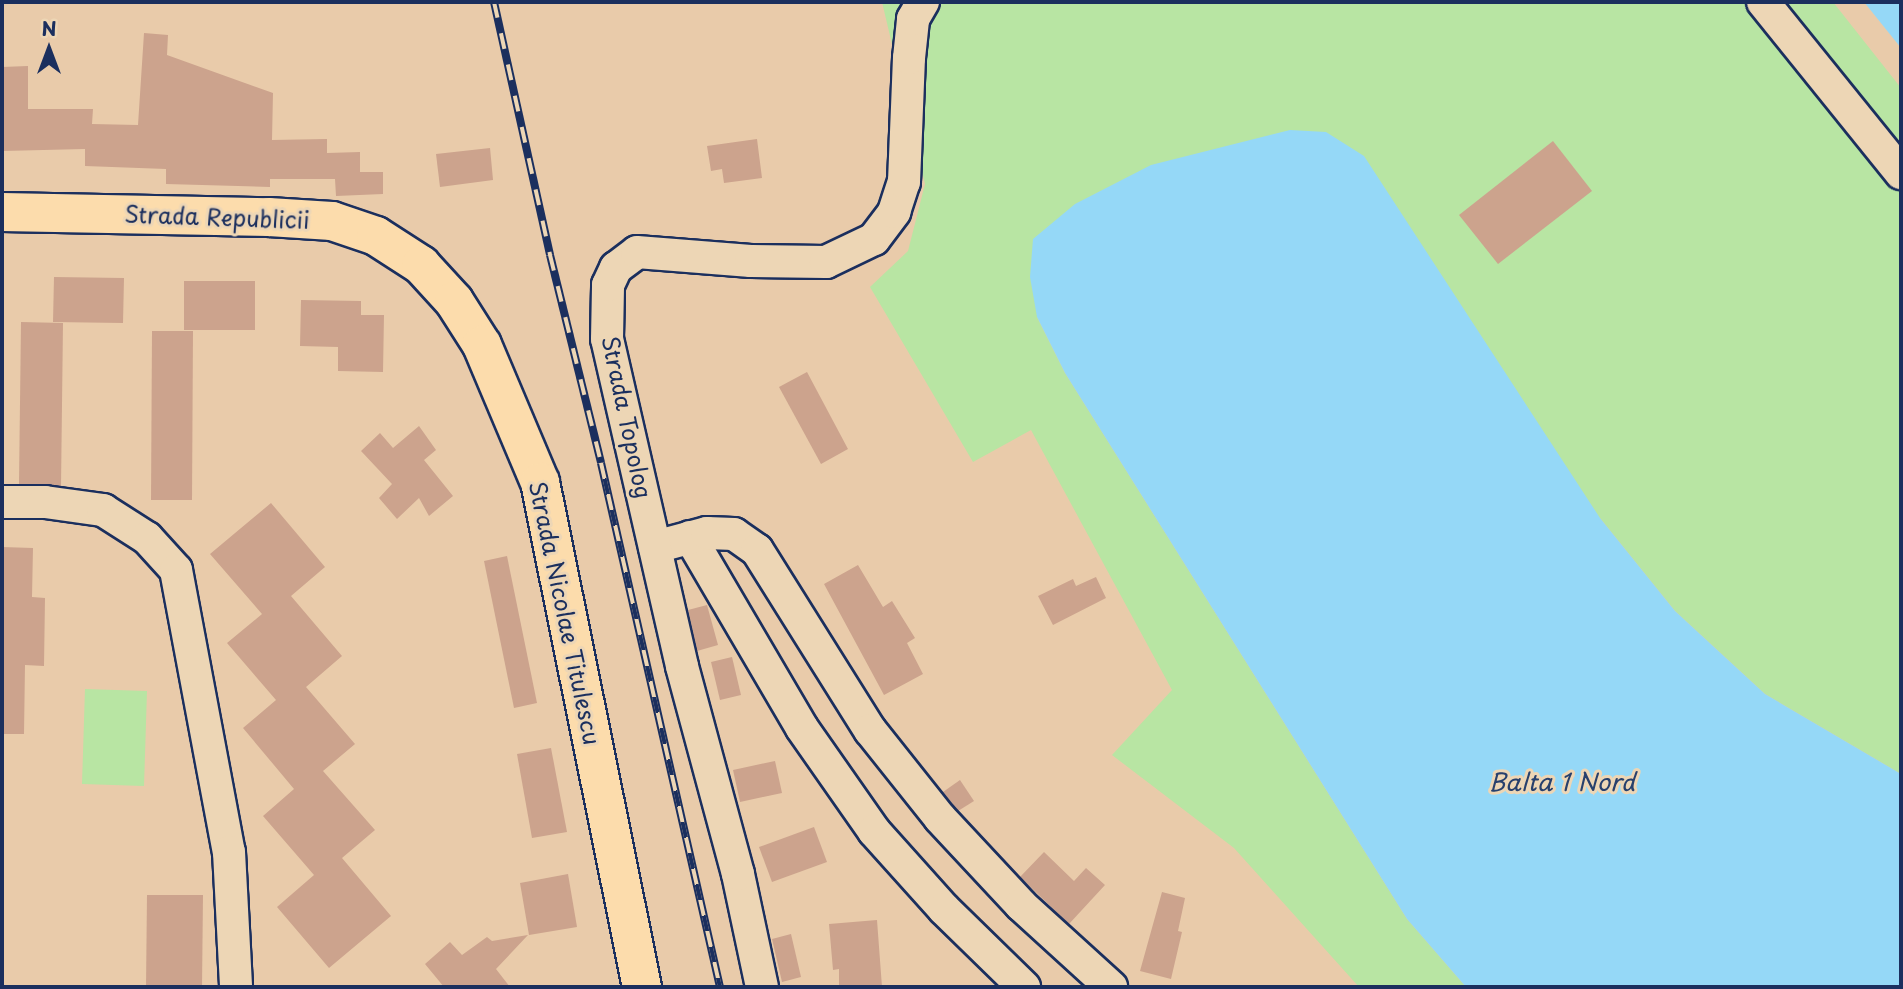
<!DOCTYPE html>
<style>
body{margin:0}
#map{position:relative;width:1903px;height:989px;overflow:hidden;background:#e9cbaa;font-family:"Playpen Sans",sans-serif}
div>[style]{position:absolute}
.green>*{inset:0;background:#b8e5a3}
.water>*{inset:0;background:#95d8f7}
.building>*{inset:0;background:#cca38d}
.roads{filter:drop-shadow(2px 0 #1b2f5e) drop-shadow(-2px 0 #1b2f5e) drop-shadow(0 2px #1b2f5e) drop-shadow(0 -2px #1b2f5e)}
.minor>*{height:32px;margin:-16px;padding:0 16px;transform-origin:16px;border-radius:16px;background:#edd6b5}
.major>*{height:38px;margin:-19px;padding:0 19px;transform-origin:19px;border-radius:19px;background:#fcdcac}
.rail>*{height:8px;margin-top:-4px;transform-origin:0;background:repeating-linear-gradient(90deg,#edd6b5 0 16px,#1b2f5e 0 32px);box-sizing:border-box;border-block:2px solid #1b2f5e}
span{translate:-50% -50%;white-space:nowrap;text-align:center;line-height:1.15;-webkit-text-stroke:6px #edd6b5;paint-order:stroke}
.street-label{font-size:23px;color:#1b2f5e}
.water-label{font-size:24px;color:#27406d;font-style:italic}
.frame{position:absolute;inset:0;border:4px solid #1b2f5e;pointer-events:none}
.north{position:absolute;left:14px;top:14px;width:70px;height:70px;-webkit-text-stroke:5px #edd6b5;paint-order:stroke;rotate:0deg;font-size:19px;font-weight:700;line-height:28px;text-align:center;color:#1b2f5e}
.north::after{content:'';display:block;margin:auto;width:24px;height:32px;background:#1b2f5e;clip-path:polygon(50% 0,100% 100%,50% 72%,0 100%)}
</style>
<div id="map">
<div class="green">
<i style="clip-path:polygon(882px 2px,1833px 2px,1901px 88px,1901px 774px,1765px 694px,1675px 611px,1600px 518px,1037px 317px,1065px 373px,1407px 919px,1466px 987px,1359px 987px,1234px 848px,1112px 755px,1172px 690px,1031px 430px,973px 462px,870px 287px,908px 251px,925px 184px)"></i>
<i style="clip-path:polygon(85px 689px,147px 691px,144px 786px,82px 784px)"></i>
</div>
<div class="water">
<i style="clip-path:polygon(1864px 2px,1901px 2px,1901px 48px)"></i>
<i style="clip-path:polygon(1290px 130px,1326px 132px,1364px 156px,1600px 518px,1675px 611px,1765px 694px,1901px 774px,1901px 987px,1466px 987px,1407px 919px,1065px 373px,1037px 317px,1030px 277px,1033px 239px,1075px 204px,1151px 165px)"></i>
</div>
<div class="building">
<i style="clip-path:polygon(144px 33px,168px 35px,167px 55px,273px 93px,272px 140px,327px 139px,327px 153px,360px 152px,360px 172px,383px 172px,383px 194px,336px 196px,335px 179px,270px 179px,270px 187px,166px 184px,166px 169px,85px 166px,85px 149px,2px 151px,2px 67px,28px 66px,28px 109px,93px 109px,92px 124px,138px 125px)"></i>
<i style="clip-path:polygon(757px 139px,762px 178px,724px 183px,722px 169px,711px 171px,707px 146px)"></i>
<i style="clip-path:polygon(1553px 141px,1592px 191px,1498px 264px,1459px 215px)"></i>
<i style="clip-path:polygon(490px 148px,493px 180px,440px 187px,436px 154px)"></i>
<i style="clip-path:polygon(54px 277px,124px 278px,123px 323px,53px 322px)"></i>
<i style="clip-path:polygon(184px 281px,255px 281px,255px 330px,184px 330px)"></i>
<i style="clip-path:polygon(301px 300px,361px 301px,361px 315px,384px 315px,383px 372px,338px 371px,338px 347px,300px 346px)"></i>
<i style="clip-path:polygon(21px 322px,63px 323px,61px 486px,19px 484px)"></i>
<i style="clip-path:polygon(152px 331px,193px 331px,192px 500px,151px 500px)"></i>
<i style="clip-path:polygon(807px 372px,848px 449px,821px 464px,779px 387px)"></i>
<i style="clip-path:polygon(419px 426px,436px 450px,424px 460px,453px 496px,429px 516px,419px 498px,397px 519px,379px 498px,392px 484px,361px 451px,380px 433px,393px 448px)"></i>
<i style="clip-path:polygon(271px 503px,325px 567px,291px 596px,342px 656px,306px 687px,355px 744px,323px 771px,375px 830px,342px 858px,391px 916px,329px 968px,277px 907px,314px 875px,263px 816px,294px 789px,243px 728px,276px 700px,227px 643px,262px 614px,210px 554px)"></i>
<i style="clip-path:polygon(2px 547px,33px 548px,32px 597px,45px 598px,44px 666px,25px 665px,24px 734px,2px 734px)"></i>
<i style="clip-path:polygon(507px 556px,537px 703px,514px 708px,484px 561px)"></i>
<i style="clip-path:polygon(858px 565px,883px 607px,892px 601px,915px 638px,907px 643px,923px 674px,884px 695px,824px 584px)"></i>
<i style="clip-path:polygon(1096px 577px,1106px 598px,1053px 625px,1038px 596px,1073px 579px,1076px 586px)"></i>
<i style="clip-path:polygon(707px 605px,718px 645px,697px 651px,688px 610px)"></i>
<i style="clip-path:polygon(732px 657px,741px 695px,720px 700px,711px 662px)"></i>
<i style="clip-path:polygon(551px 748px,567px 832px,532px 838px,517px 754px)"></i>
<i style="clip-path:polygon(775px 761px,782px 793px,740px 802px,733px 770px)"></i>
<i style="clip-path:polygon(960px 780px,974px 801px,958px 811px,943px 792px)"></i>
<i style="clip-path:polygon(814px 827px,827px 862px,772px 882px,759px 847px)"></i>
<i style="clip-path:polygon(1044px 852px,1074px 881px,1086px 868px,1105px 885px,1069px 924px,1020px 877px)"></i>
<i style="clip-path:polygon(568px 874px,577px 927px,529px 935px,520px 883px)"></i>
<i style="clip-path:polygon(1162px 892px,1185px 898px,1178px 931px,1182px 932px,1171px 979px,1140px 971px)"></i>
<i style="clip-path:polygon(147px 895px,203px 895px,202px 987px,146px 987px)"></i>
<i style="clip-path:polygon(877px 920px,882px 987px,839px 987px,839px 969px,833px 970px,829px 924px)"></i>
<i style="clip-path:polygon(791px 934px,801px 977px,782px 982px,772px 939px)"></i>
<i style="clip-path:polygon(528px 935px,496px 969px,510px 987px,444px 987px,425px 964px,450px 942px,462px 955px,487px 937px,492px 941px)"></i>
</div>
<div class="roads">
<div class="minor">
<i style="left:1763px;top:2px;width:220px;rotate:51.1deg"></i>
<i style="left:2px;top:502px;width:43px"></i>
<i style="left:45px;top:502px;width:59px;rotate:7.9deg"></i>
<i style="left:103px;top:510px;width:52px;rotate:32.5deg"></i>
<i style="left:147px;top:538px;width:43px;rotate:47.8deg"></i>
<i style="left:176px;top:570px;width:287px;rotate:79.4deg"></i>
<i style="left:229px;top:852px;width:135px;rotate:87deg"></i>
<i style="left:690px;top:537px;width:221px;rotate:59.6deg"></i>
<i style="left:802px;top:728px;width:126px;rotate:55deg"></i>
<i style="left:874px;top:831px;width:105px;rotate:48.1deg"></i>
<i style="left:944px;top:909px;width:112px;rotate:44.3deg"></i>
<i style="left:655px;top:547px;width:54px;rotate:-15.1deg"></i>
<i style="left:707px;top:533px;width:27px;rotate:2deg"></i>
<i style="left:734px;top:534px;width:28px;rotate:35deg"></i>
<i style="left:757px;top:550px;width:213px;rotate:57.9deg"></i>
<i style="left:870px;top:730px;width:112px;rotate:51.5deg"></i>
<i style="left:940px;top:818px;width:119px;rotate:47deg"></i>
<i style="left:1021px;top:905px;width:122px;rotate:42.3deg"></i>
<i style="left:762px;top:987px;width:116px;rotate:-102deg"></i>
<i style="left:738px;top:874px;width:215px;rotate:-105.1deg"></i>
<i style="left:682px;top:666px;width:335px;rotate:-102.9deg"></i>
<i style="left:607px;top:339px;width:54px;rotate:-88.9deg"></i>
<i style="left:608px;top:285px;width:19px;rotate:-65deg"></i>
<i style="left:616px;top:268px;width:26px;rotate:-37deg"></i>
<i style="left:637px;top:252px;width:114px;rotate:4.5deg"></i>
<i style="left:751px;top:261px;width:75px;rotate:0.8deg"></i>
<i style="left:826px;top:262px;width:53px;rotate:-25.6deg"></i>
<i style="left:874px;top:239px;width:34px;rotate:-53deg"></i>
<i style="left:894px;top:212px;width:32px;rotate:-72deg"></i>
<i style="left:904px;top:182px;width:124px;rotate:-87.7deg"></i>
<i style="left:909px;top:58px;width:39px;rotate:-84deg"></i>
<i style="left:913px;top:19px;width:20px;rotate:-60deg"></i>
</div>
<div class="major">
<i style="left:2px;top:212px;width:267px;rotate:1.1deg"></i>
<i style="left:269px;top:217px;width:63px;rotate:3.6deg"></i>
<i style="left:332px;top:221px;width:46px;rotate:18.8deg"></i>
<i style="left:376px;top:236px;width:54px;rotate:32.8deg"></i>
<i style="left:421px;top:265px;width:49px;rotate:47.5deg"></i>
<i style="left:454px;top:301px;width:52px;rotate:57.5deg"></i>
<i style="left:482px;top:345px;width:149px;rotate:67.1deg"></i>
<i style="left:540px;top:482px;width:515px;rotate:78.58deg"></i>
</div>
</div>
<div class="rail">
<i style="left:494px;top:2px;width:259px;rotate:77.5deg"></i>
<i style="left:550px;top:255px;width:214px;rotate:76.2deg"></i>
<i style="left:601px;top:463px;width:537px;rotate:77.21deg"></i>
</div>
<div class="street-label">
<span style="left:217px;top:217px;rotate:2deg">Strada Republicii</span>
<span style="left:627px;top:417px;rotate:78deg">Strada Topolog</span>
<span style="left:565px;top:613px;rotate:78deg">Strada Nicolae Titulescu</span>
</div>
<div class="water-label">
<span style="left:1562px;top:782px">Balta 1 Nord</span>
</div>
<div class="frame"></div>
<div class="north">N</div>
</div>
